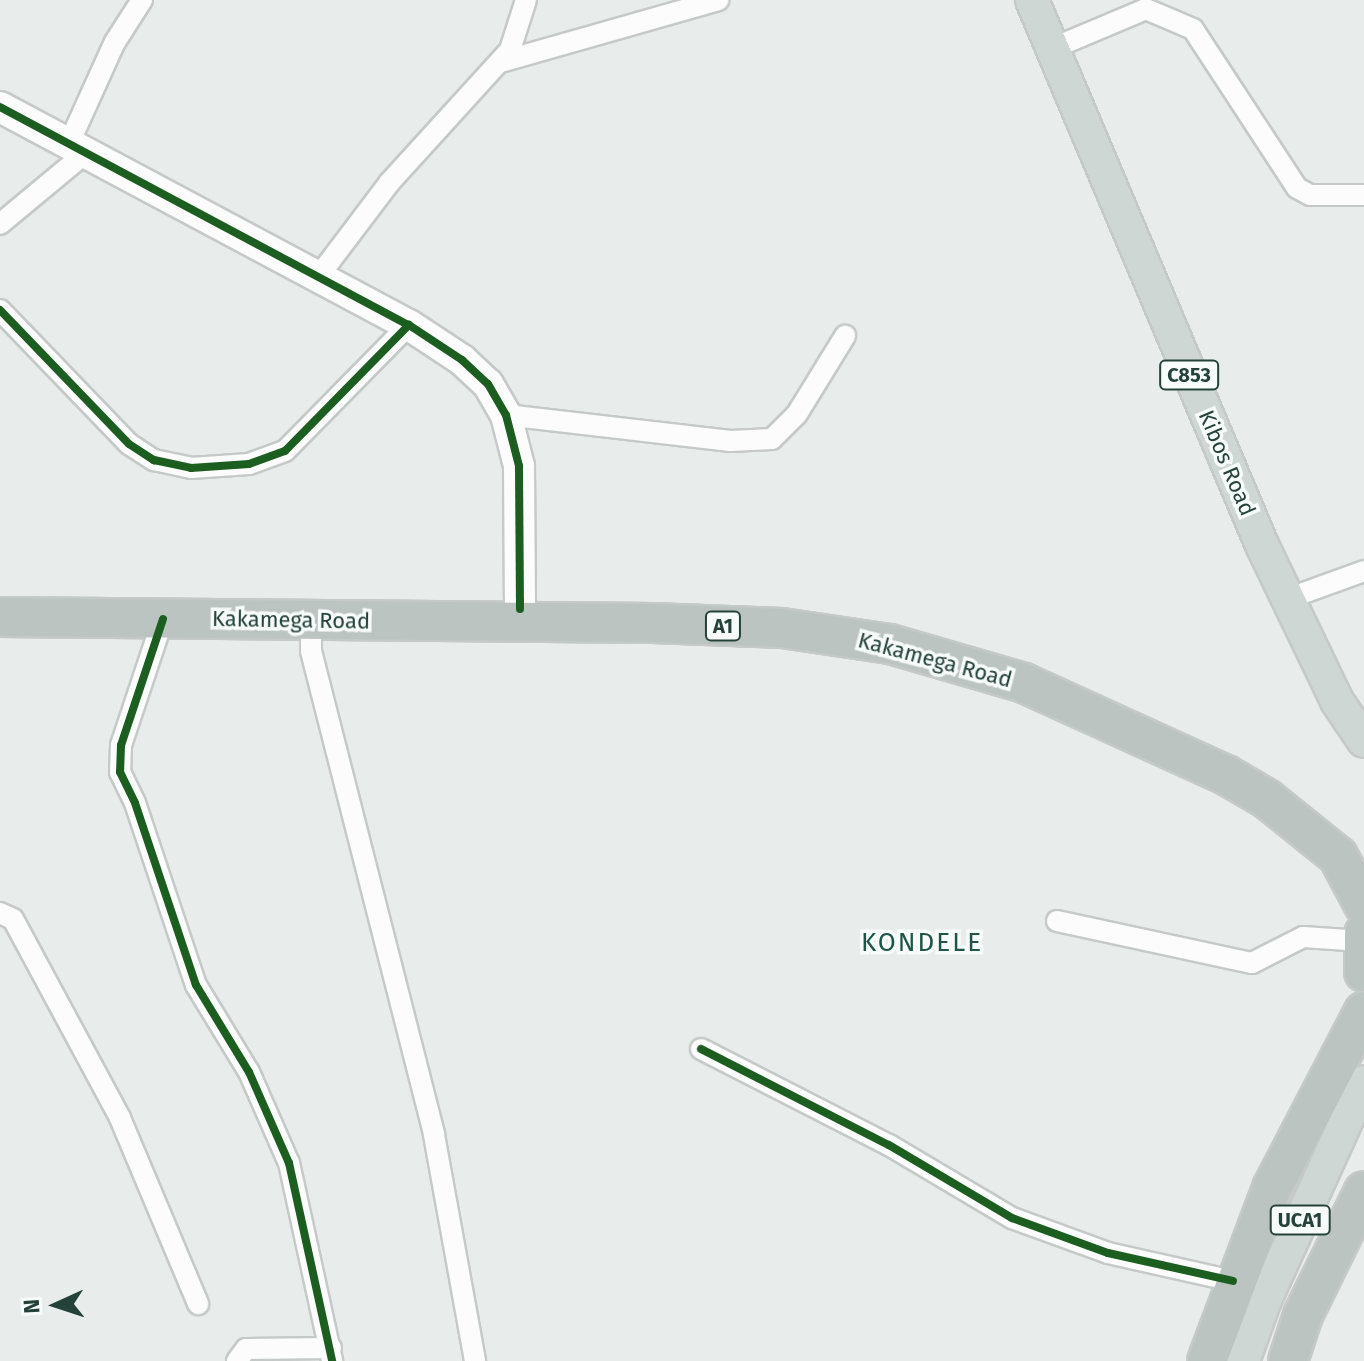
<!DOCTYPE html>
<style>
body{margin:0}
#map{position:relative;width:1364px;height:1361px;overflow:hidden;background:#e8edeb;font-family:"Fira Sans",sans-serif}
div>[style]{position:absolute}
.roads{filter:drop-shadow(2px 0 #c5cac8) drop-shadow(-2px 0 #c5cac8) drop-shadow(0 2px #c5cac8) drop-shadow(0 -2px #c5cac8)}
.street>*{height:20px;margin:-10px;padding:0 10px;transform-origin:10px;border-radius:10px;background:#fcfcfc}
.secondary>*{height:30px;margin:-15px;padding:0 15px;transform-origin:15px;border-radius:15px;background:#fcfcfc}
.primary>*{height:32px;margin:-16px;padding:0 16px;transform-origin:16px;border-radius:16px;background:#cfd7d5}
.highway>*{height:38px;margin:-19px;padding:0 19px;transform-origin:19px;border-radius:19px;background:#bcc4c2}
.cycleway>*{height:8px;margin:-4px;padding:0 4px;transform-origin:4px;border-radius:4px;background:#1b5e20}
span{translate:-50% -50%;white-space:nowrap;text-align:center;line-height:1.15;-webkit-text-stroke:7px #f7fbf9;paint-order:stroke}
.shield-label span{padding:2px 6px;background:#f7fbf9;border:2px solid;border-radius:6px;-webkit-text-stroke-width:0}
.shield-label{font-size:20px;color:#24423a;font-weight:700}
.street-label{font-size:22px;color:#24423a}
.quarter-label{font-size:26px;color:#1f5548;letter-spacing:2px}
.north{position:absolute;left:16px;top:1265px;width:80px;height:80px;-webkit-text-stroke:6px #f7fbf9;paint-order:stroke;rotate:267deg;font-size:22px;font-weight:700;line-height:32px;text-align:center;color:#24423a}
.north::after{content:'';display:block;margin:auto;width:28px;height:36px;background:#24423a;clip-path:polygon(50% 0,100% 100%,50% 72%,0 100%)}
</style>
<div id="map">
<div class="roads">
<div class="street">
<i style="left:1051px;top:49px;width:103px;rotate:-22.8deg"></i>
<i style="left:1146px;top:9px;width:51px;rotate:23.1deg"></i>
<i style="left:1193px;top:29px;width:190px;rotate:56.8deg"></i>
<i style="left:1297px;top:188px;width:15px;rotate:28deg"></i>
<i style="left:1310px;top:195px;width:54px"></i>
<i style="left:501px;top:62px;width:226px;rotate:-15.9deg"></i>
<i style="left:70px;top:141px;width:109px;rotate:-65.6deg"></i>
<i style="left:115px;top:42px;width:50px;rotate:-57.3deg"></i>
<i style="left:0;top:224px;width:114px;rotate:-39.7deg"></i>
<i style="left:318px;top:277px;width:118px;rotate:-52.9deg"></i>
<i style="left:389px;top:183px;width:180px;rotate:-47.7deg"></i>
<i style="left:510px;top:50px;width:52px;rotate:-72.3deg"></i>
<i style="left:0;top:310px;width:186px;rotate:46.1deg"></i>
<i style="left:129px;top:444px;width:30px;rotate:33deg"></i>
<i style="left:154px;top:460px;width:38px;rotate:12deg"></i>
<i style="left:191px;top:468px;width:58px;rotate:-3.9deg"></i>
<i style="left:249px;top:464px;width:38px;rotate:-20deg"></i>
<i style="left:285px;top:451px;width:177px;rotate:-45.5deg"></i>
<i style="left:506px;top:415px;width:226px;rotate:6.6deg"></i>
<i style="left:731px;top:441px;width:41px;rotate:-2.8deg"></i>
<i style="left:772px;top:439px;width:35px;rotate:-45deg"></i>
<i style="left:797px;top:414px;width:92px;rotate:-58.4deg"></i>
<i style="left:1287px;top:599px;width:82px;rotate:-20deg"></i>
<i style="left:163px;top:619px;width:133px;rotate:108.4deg"></i>
<i style="left:121px;top:745px;width:27px;rotate:92deg"></i>
<i style="left:120px;top:772px;width:34px;rotate:64deg"></i>
<i style="left:135px;top:803px;width:192px;rotate:71.5deg"></i>
<i style="left:196px;top:985px;width:102px;rotate:58.7deg"></i>
<i style="left:249px;top:1072px;width:99px;rotate:66.3deg"></i>
<i style="left:289px;top:1163px;width:203px;rotate:77.7deg"></i>
<i style="left:311px;top:621px;width:30px;rotate:90deg"></i>
<i style="left:311px;top:651px;width:499px;rotate:75.7deg"></i>
<i style="left:434px;top:1135px;width:230px;rotate:79.7deg"></i>
<i style="left:0;top:913px;width:14px;rotate:25deg"></i>
<i style="left:13px;top:919px;width:226px;rotate:61.7deg"></i>
<i style="left:120px;top:1118px;width:202px;rotate:67.2deg"></i>
<i style="left:1057px;top:921px;width:199px;rotate:12.2deg"></i>
<i style="left:1252px;top:963px;width:57px;rotate:-27deg"></i>
<i style="left:1303px;top:937px;width:59px;rotate:3.9deg"></i>
<i style="left:701px;top:1049px;width:211px;rotate:27.1deg"></i>
<i style="left:889px;top:1145px;width:143px;rotate:30.7deg"></i>
<i style="left:1012px;top:1218px;width:102px;rotate:20deg"></i>
<i style="left:1108px;top:1253px;width:128px;rotate:12.6deg"></i>
<i style="left:237px;top:1361px;width:15px;rotate:-53deg"></i>
<i style="left:246px;top:1349px;width:85px;rotate:-0.7deg"></i>
</div>
<div class="secondary">
<i style="left:0;top:107px;width:463px;rotate:28.1deg"></i>
<i style="left:409px;top:325px;width:64px;rotate:33.4deg"></i>
<i style="left:462px;top:360px;width:35px;rotate:43deg"></i>
<i style="left:488px;top:384px;width:36px;rotate:60deg"></i>
<i style="left:506px;top:415px;width:53px;rotate:75.7deg"></i>
<i style="left:519px;top:466px;width:143px;rotate:89.6deg"></i>
</div>
<div class="primary">
<i style="left:1032px;top:0;width:592px;rotate:67.12deg"></i>
<i style="left:1262px;top:545px;width:173px;rotate:64.3deg"></i>
<i style="left:1337px;top:701px;width:48px;rotate:56deg"></i>
<i style="left:1243px;top:1361px;width:65px;rotate:-70.2deg"></i>
<i style="left:1265px;top:1300px;width:239px;rotate:-65.6deg"></i>
</div>
<div class="highway">
<i style="left:0;top:617px;width:653px;rotate:0.53deg"></i>
<i style="left:653px;top:623px;width:129px;rotate:2.2deg"></i>
<i style="left:782px;top:628px;width:109px;rotate:8.4deg"></i>
<i style="left:890px;top:644px;width:140px;rotate:16.2deg"></i>
<i style="left:1024px;top:683px;width:222px;rotate:24.5deg"></i>
<i style="left:1226px;top:775px;width:48px;rotate:30.3deg"></i>
<i style="left:1267px;top:799px;width:91px;rotate:38.8deg"></i>
<i style="left:1338px;top:856px;width:55px;rotate:62deg"></i>
<i style="left:1364px;top:934px;width:38px;rotate:90deg"></i>
<i style="left:1207px;top:1361px;width:185px;rotate:-69.4deg"></i>
<i style="left:1272px;top:1188px;width:199px;rotate:-62.5deg"></i>
<i style="left:1288px;top:1361px;width:48px;rotate:-71.9deg"></i>
<i style="left:1303px;top:1315px;width:138px;rotate:-63.8deg"></i>
</div>
</div>
<div class="cycleway">
<i style="left:0;top:107px;width:463px;rotate:28.1deg"></i>
<i style="left:409px;top:325px;width:64px;rotate:33.4deg"></i>
<i style="left:462px;top:360px;width:35px;rotate:43deg"></i>
<i style="left:488px;top:384px;width:36px;rotate:60deg"></i>
<i style="left:506px;top:415px;width:53px;rotate:75.7deg"></i>
<i style="left:519px;top:466px;width:143px;rotate:89.6deg"></i>
<i style="left:0;top:310px;width:186px;rotate:46.1deg"></i>
<i style="left:129px;top:444px;width:30px;rotate:33deg"></i>
<i style="left:154px;top:460px;width:38px;rotate:12deg"></i>
<i style="left:191px;top:468px;width:58px;rotate:-3.9deg"></i>
<i style="left:249px;top:464px;width:38px;rotate:-20deg"></i>
<i style="left:285px;top:451px;width:177px;rotate:-45.5deg"></i>
<i style="left:163px;top:619px;width:133px;rotate:108.4deg"></i>
<i style="left:121px;top:745px;width:27px;rotate:92deg"></i>
<i style="left:120px;top:772px;width:34px;rotate:64deg"></i>
<i style="left:135px;top:803px;width:192px;rotate:71.5deg"></i>
<i style="left:196px;top:985px;width:102px;rotate:58.7deg"></i>
<i style="left:249px;top:1072px;width:99px;rotate:66.3deg"></i>
<i style="left:289px;top:1163px;width:203px;rotate:77.7deg"></i>
<i style="left:701px;top:1049px;width:211px;rotate:27.1deg"></i>
<i style="left:889px;top:1145px;width:143px;rotate:30.7deg"></i>
<i style="left:1012px;top:1218px;width:102px;rotate:20deg"></i>
<i style="left:1108px;top:1253px;width:128px;rotate:12.6deg"></i>
</div>
<div class="shield-label">
<span style="left:1189px;top:375px">C853</span>
<span style="left:723px;top:626px">A1</span>
<span style="left:1300px;top:1220px">UCA1</span>
</div>
<div class="street-label">
<span style="left:1227px;top:463px;rotate:67deg">Kibos Road</span>
<span style="left:291px;top:620px;rotate:1deg">Kakamega Road</span>
<span style="left:935px;top:660px;rotate:15deg">Kakamega Road</span>
</div>
<div class="quarter-label">
<span style="left:922px;top:943px">KONDELE</span>
</div>
<div class="north">N</div>
</div>
